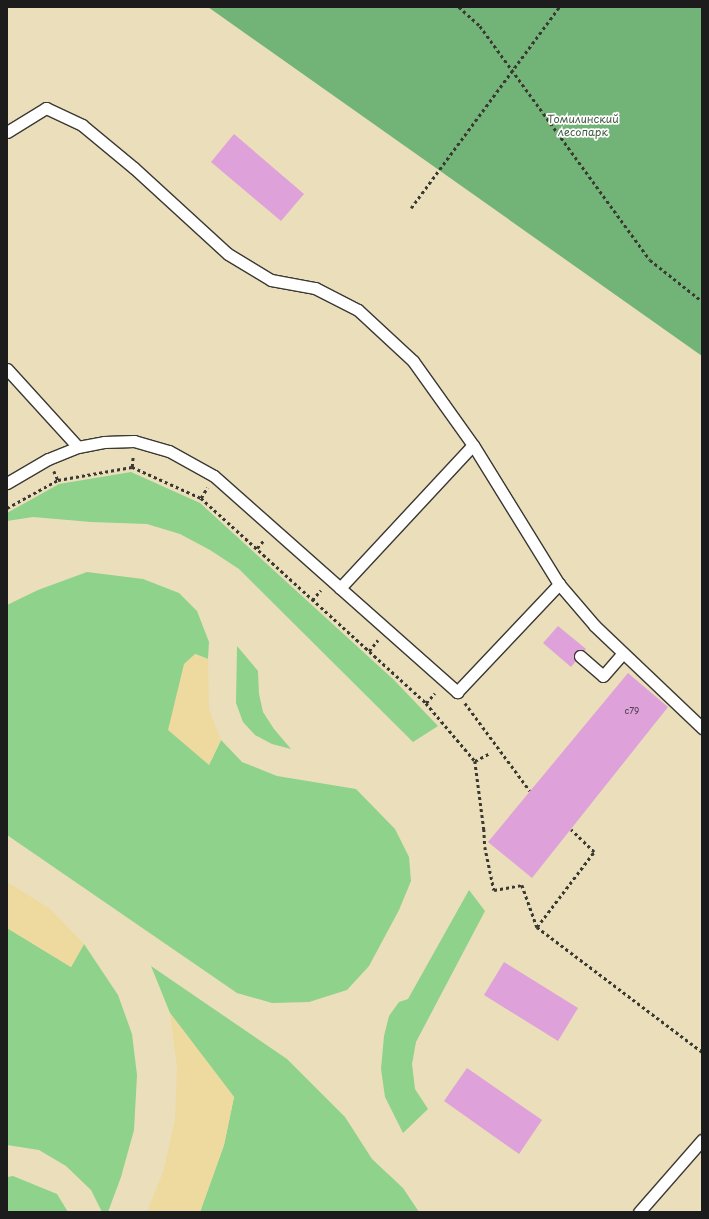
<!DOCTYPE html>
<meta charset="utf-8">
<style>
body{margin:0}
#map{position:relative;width:709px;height:1219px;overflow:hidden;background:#eadfba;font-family:"Playpen Sans",sans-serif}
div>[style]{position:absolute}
.green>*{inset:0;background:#8ed28b}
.forest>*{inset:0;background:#72b477}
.sand>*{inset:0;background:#eeda9e}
.building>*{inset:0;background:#dea1d9}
.path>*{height:2.5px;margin-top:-1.25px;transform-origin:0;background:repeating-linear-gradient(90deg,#3b3934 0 3px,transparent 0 6px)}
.roads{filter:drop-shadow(1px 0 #3b3934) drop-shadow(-1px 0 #3b3934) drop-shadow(0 1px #3b3934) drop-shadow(0 -1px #3b3934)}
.lane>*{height:11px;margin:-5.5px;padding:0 5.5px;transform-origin:5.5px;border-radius:5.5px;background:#fff}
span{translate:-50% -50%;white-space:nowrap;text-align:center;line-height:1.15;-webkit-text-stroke:3.5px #fff;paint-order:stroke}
.number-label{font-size:9px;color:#4c3d4b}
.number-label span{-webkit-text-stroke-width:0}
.park-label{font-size:11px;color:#445c43}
.frame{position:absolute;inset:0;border:8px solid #1c1c1c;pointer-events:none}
</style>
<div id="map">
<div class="green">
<i style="clip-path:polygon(131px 472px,200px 503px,394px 680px,438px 726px,413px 742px,239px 569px,210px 550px,180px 534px,147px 524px,91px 522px,33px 517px,7px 521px,7px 513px,59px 484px)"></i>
<i style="clip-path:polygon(87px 572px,143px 579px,179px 593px,197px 611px,209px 642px,208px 659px,195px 654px,209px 765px,221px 740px,242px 762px,277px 776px,356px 789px,395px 829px,409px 857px,411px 881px,399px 910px,369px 966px,347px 990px,309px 1002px,272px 1003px,237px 993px,7px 835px,7px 605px,38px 590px)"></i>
<i style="clip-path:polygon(237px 646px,258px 671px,259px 694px,263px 712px,274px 729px,291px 749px,272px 744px,255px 735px,243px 722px,236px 703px)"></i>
<i style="clip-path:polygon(469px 890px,485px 911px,416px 1042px,412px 1064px,415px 1089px,428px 1109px,403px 1133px,385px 1097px,381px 1069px,384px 1036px,389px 1016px,399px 1002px,408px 999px)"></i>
<i style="clip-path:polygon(7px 928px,71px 967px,84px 944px,118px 995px,132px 1034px,137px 1075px,134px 1130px,121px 1177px,108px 1212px,102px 1212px,91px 1190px,66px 1166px,39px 1150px,7px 1145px)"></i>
<i style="clip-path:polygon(151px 966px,287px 1059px,345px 1117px,372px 1159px,403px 1188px,419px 1212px,200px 1212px,224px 1145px,234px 1097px,170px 1013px)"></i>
<i style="clip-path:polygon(13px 1176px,57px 1194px,68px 1212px,7px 1212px,7px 1177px)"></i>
</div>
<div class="forest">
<i style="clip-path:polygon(208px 7px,702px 7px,702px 356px)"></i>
</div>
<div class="sand">
<i style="clip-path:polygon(195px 654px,208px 659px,209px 709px,221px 740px,209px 765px,168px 730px,184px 664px)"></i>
<i style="clip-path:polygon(7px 882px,49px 908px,84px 944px,71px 967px,7px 928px)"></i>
<i style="clip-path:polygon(170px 1013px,234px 1097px,224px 1145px,200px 1212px,147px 1212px,164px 1169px,175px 1119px,177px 1067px)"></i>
</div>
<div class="building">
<i style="clip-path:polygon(234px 134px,304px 194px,281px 221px,211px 162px)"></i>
<i style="clip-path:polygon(558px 626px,586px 649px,571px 667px,543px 643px)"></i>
<i style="clip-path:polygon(628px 673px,668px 707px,532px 878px,488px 842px)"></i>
<i style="clip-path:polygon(504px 962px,578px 1008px,558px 1041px,484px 995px)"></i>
<i style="clip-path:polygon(467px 1068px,542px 1120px,519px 1154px,444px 1101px)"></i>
</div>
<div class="path">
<i style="left:459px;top:7px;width:28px;rotate:42deg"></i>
<i style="left:480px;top:26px;width:289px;rotate:54deg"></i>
<i style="left:650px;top:260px;width:66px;rotate:38.3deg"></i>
<i style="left:411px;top:208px;width:250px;rotate:-53.6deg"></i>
<i style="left:132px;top:467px;width:11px;rotate:-85deg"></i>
<i style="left:54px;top:471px;width:10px;rotate:66deg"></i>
<i style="left:201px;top:498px;width:12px;rotate:-59deg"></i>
<i style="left:7px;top:508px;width:58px;rotate:-28.8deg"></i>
<i style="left:58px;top:480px;width:75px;rotate:-10deg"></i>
<i style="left:132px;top:467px;width:76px;rotate:24.2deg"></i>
<i style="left:201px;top:498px;width:304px;rotate:42.3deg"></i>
<i style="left:426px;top:703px;width:76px;rotate:49.8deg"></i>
<i style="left:475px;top:761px;width:69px;rotate:82.5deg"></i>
<i style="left:484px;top:829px;width:18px;rotate:87deg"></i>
<i style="left:485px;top:847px;width:44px;rotate:78.2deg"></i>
<i style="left:494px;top:890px;width:28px;rotate:-10deg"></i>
<i style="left:522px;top:885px;width:45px;rotate:70.3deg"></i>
<i style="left:537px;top:927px;width:207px;rotate:37.1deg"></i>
<i style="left:257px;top:548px;width:11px;rotate:-49deg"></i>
<i style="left:312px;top:600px;width:13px;rotate:-48deg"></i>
<i style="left:369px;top:651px;width:14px;rotate:-51deg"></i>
<i style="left:426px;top:703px;width:13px;rotate:-48deg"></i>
<i style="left:465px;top:703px;width:109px;rotate:53.5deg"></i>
<i style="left:475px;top:761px;width:17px;rotate:-28deg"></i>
<i style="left:537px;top:927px;width:94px;rotate:-52.8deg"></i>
<i style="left:594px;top:852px;width:32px;rotate:-136deg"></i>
</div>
<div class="roads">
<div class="lane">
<i style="left:7px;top:132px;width:46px;rotate:-31.6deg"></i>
<i style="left:46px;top:108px;width:40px;rotate:25deg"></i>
<i style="left:82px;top:125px;width:67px;rotate:39.6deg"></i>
<i style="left:134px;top:168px;width:127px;rotate:42.5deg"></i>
<i style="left:228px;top:254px;width:50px;rotate:31.2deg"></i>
<i style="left:271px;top:280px;width:45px;rotate:10.3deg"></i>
<i style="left:315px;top:288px;width:48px;rotate:27.1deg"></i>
<i style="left:358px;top:310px;width:75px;rotate:42.8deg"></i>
<i style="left:413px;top:361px;width:103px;rotate:54.5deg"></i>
<i style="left:473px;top:445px;width:163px;rotate:58.3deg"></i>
<i style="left:559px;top:584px;width:55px;rotate:49.4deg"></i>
<i style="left:595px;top:626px;width:148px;rotate:43.6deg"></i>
<i style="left:7px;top:369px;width:105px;rotate:47.7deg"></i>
<i style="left:78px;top:447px;width:32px;rotate:158deg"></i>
<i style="left:48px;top:459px;width:48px;rotate:149.7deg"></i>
<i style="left:78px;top:447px;width:26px;rotate:-11deg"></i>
<i style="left:104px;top:442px;width:30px;rotate:-2deg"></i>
<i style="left:134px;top:441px;width:36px;rotate:16deg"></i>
<i style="left:169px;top:451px;width:51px;rotate:29.1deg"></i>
<i style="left:214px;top:476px;width:169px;rotate:41.6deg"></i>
<i style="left:340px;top:588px;width:195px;rotate:-47.1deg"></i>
<i style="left:340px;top:588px;width:157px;rotate:41.6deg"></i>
<i style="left:457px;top:692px;width:149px;rotate:-46.6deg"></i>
<i style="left:580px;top:656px;width:30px;rotate:41deg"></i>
<i style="left:603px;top:676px;width:30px;rotate:-49deg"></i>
<i style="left:639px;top:1212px;width:96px;rotate:-48.8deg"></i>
</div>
</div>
<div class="number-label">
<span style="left:632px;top:710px">с79</span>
</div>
<div class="park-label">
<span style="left:583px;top:126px">Томилинский<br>лесопарк</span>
</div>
<div class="frame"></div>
</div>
